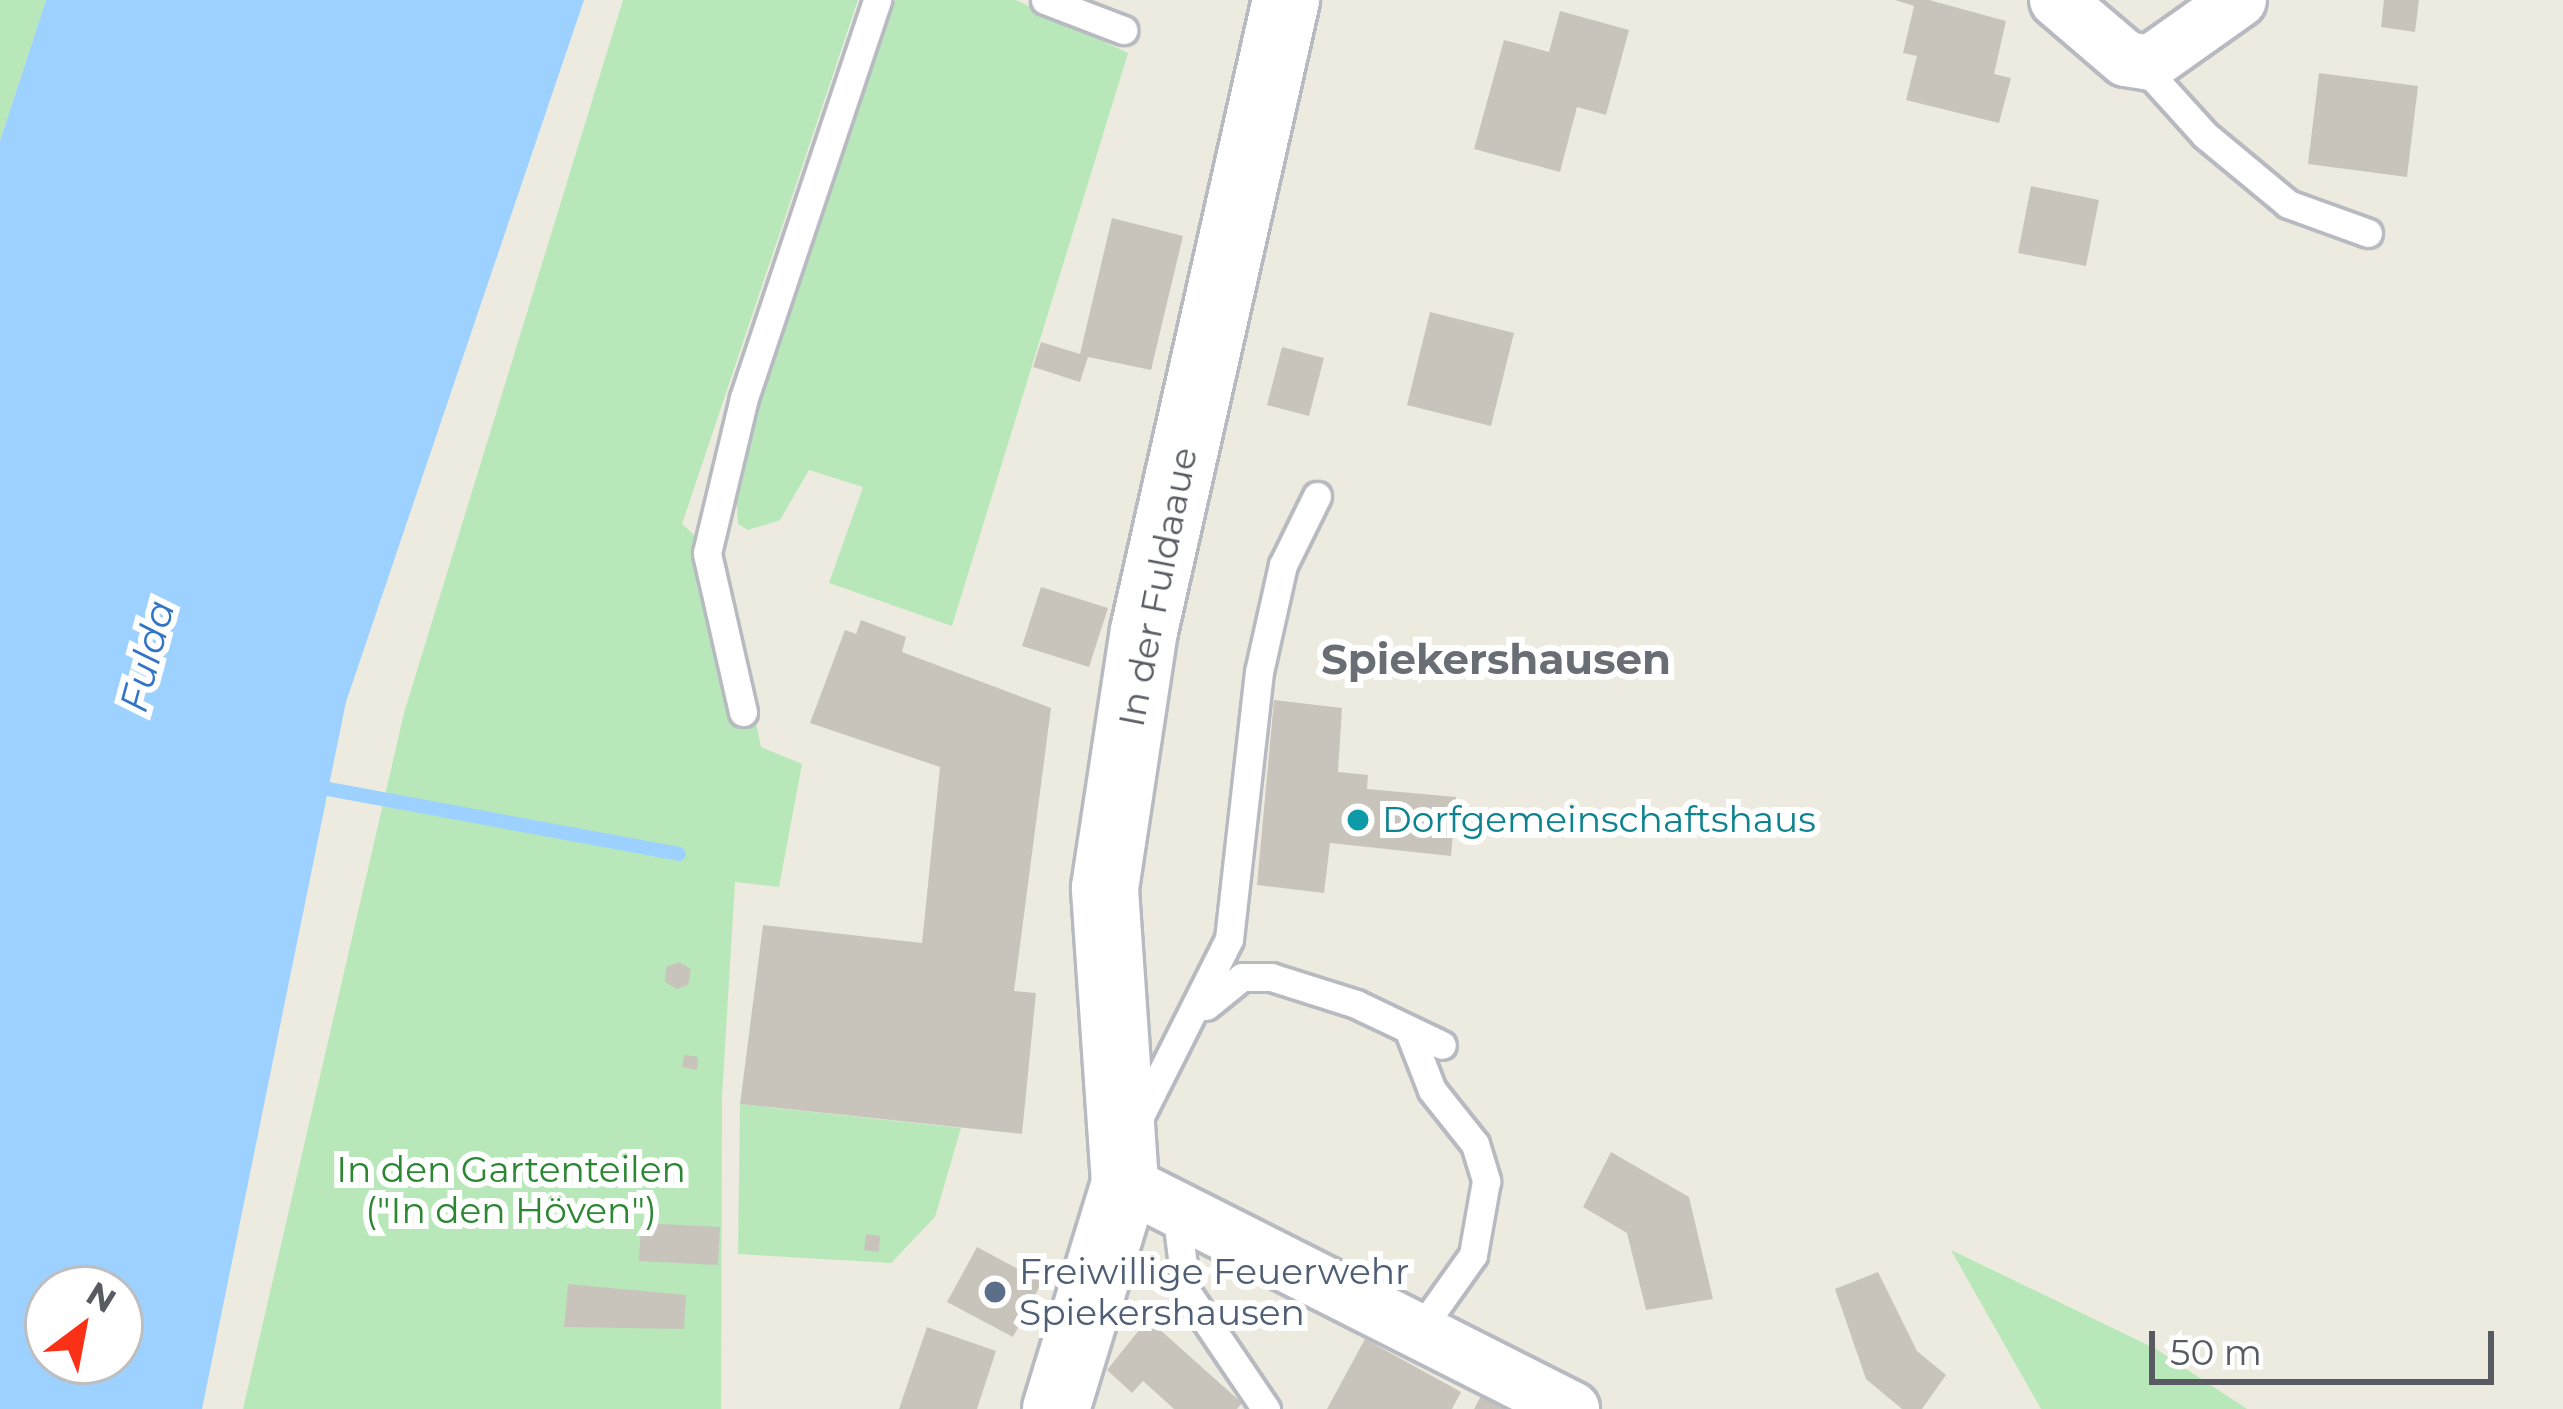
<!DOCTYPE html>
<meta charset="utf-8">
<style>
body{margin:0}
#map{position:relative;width:2563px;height:1409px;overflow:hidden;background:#edebdf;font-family:Montserrat,sans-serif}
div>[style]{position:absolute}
.green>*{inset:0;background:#b8e8ba}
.water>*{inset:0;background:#9dd1ff}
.stream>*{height:14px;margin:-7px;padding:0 7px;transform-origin:7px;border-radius:7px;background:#9dd1ff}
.building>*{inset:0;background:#c8c4bc}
.roads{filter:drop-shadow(3px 0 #b7bac0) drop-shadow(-3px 0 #b7bac0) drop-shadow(0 3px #b7bac0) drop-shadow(0 -3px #b7bac0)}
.service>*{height:27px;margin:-13.5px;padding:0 13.5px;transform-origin:13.5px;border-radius:13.5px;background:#fff}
.minor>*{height:54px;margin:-27px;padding:0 27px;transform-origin:27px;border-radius:27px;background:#fff}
.tertiary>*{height:66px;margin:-33px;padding:0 33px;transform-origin:33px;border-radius:33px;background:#fff}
.dots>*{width:33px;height:33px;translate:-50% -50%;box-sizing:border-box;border:6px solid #fff;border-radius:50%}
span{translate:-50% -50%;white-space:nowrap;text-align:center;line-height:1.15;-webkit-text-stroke:12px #fff;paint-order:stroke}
.street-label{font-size:36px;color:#585c62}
.culture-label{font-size:36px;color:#0d838f}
.left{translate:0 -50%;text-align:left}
.park-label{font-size:36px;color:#2c8733}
.service-label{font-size:36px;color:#4e5e75}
.water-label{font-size:39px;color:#3274c5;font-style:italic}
.quarter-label{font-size:42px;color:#696e74;font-weight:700}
.north{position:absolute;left:24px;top:1265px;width:120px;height:120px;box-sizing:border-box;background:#fff;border:3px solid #bcbec0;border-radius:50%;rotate:32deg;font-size:33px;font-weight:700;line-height:48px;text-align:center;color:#585c62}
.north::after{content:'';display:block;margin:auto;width:42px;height:54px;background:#fb3117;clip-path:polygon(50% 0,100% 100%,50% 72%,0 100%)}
.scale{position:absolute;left:2149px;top:1331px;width:345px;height:54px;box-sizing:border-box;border:6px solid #585c62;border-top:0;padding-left:15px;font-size:36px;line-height:42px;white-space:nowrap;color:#585c62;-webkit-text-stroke:9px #fff;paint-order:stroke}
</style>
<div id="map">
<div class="green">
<i style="clip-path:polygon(0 0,46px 0,0 141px)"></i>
<i style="clip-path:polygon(623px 0,858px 0,682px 524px,723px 561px,761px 747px,802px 764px,779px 887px,735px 882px,722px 1097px,721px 1409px,243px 1409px,404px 713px)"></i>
<i style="clip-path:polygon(895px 0,1016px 0,1128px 53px,952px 626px,829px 583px,863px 487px,809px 470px,780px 520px,748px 530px,738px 524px,735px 476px)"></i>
<i style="clip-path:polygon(740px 1104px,961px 1128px,935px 1217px,891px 1263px,738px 1254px)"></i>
<i style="clip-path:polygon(1951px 1250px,2156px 1349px,2247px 1409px,2041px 1409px)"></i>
</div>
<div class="water">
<i style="clip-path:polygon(evenodd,46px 0,584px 0,346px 702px,202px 1409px,0 1409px,0 141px,46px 0,48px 1289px,120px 1289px,120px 1361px,48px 1361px,48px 1289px)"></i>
</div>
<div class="stream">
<i style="left:312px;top:786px;width:373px;rotate:10.5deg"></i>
</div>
<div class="building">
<i style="clip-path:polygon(1895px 0,1929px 0,2006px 21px,1994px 74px,2011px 78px,1999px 123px,1906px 100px,1917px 56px,1903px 53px,1914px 6px)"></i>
<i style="clip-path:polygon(2384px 0,2419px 0,2415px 32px,2381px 27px)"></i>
<i style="clip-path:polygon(1560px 11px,1629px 30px,1606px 115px,1577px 107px,1560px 172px,1474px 149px,1504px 40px,1549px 52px)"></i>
<i style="clip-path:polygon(2319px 73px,2418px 86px,2407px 177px,2308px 164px)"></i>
<i style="clip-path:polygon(2031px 186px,2099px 200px,2086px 266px,2018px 253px)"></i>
<i style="clip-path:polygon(1112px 218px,1183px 236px,1151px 370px,1088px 357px,1080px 382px,1033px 367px,1041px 342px,1080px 354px)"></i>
<i style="clip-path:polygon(1430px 312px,1514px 333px,1491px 426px,1407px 405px)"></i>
<i style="clip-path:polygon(1282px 347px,1324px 358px,1309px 416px,1267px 405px)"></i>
<i style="clip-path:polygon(1041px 587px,1108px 608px,1089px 667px,1022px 646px)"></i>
<i style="clip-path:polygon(861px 620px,906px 637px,902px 652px,1051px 708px,1014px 991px,1036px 993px,1022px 1134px,740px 1104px,763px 925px,922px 943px,940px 767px,810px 723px,845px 630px,856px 634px)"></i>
<i style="clip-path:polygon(1274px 700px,1342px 708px,1338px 772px,1368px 775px,1367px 789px,1456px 797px,1451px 856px,1330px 843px,1324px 893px,1257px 885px)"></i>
<i style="clip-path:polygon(679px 962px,691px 969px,688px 985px,677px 989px,665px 982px,666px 967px)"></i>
<i style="clip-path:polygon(684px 1055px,698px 1057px,697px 1070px,682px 1067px)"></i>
<i style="clip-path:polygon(1611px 1152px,1689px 1197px,1713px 1299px,1646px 1310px,1627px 1233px,1583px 1207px)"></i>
<i style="clip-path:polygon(641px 1223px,720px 1227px,718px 1265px,639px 1261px)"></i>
<i style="clip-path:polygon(866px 1234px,880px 1236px,879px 1252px,864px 1250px)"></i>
<i style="clip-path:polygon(977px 1247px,1042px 1282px,1013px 1337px,947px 1302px)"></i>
<i style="clip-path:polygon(1878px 1272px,1917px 1351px,1946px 1375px,1922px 1409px,1902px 1409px,1866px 1379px,1835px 1289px)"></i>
<i style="clip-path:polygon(568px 1284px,686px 1295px,684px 1329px,564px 1327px)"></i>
<i style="clip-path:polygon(1148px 1319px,1242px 1403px,1237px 1409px,1174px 1409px,1143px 1381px,1132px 1393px,1107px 1370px)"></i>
<i style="clip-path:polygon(927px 1327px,996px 1351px,977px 1409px,899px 1409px)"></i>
<i style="clip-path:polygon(1365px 1339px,1461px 1392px,1452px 1409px,1327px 1409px)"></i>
<i style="clip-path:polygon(1482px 1394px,1509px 1409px,1474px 1409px)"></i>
</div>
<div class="roads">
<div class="service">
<i style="left:1045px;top:0;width:84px;rotate:21deg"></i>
<i style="left:2138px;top:61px;width:100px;rotate:47.8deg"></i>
<i style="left:2205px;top:135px;width:108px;rotate:39.7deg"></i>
<i style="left:2288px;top:204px;width:85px;rotate:19.9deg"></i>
<i style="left:743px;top:712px;width:163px;rotate:-102.8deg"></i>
<i style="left:707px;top:553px;width:159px;rotate:-76.6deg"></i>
<i style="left:744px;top:398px;width:420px;rotate:-71.5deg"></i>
<i style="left:1206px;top:1006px;width:46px;rotate:-38.9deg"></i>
<i style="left:1242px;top:977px;width:29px"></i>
<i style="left:1271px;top:977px;width:89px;rotate:17.6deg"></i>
<i style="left:1356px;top:1004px;width:95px;rotate:25.5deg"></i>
<i style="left:1409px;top:1031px;width:63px;rotate:68.7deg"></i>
<i style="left:1432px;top:1090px;width:69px;rotate:51.5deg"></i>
<i style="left:1475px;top:1144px;width:39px;rotate:73deg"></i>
<i style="left:1486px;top:1181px;width:75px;rotate:100deg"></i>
<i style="left:1473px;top:1255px;width:93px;rotate:125.4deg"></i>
<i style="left:1136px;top:1124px;width:207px;rotate:-63.3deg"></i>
<i style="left:1229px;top:939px;width:269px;rotate:-83.6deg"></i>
<i style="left:1259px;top:672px;width:110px;rotate:-77.4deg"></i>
<i style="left:1283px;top:565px;width:77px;rotate:-63.8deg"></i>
<i style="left:1176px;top:1209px;width:83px;rotate:83deg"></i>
<i style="left:1186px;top:1291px;width:143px;rotate:55.9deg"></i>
</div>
<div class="minor">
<i style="left:2057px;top:0;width:91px;rotate:40.5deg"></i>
<i style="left:2126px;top:59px;width:24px;rotate:9deg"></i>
<i style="left:2150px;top:63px;width:109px;rotate:-35.3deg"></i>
<i style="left:1125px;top:1183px;width:501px;rotate:26.82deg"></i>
</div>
<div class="tertiary">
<i style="left:1056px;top:1409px;width:236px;rotate:-73deg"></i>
<i style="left:1125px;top:1183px;width:296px;rotate:-93.9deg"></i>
<i style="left:1105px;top:888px;width:260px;rotate:-81.4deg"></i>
<i style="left:1144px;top:631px;width:647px;rotate:-77.32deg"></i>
</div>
</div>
<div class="dots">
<i style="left:1358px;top:820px;background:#0f9aa8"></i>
<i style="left:995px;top:1292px;background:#5c6f8a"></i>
</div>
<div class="street-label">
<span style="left:1158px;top:587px;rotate:-79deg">In der Fuldaaue</span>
</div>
<div class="culture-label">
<span class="left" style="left:1382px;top:820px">Dorfgemeinschaftshaus</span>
</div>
<div class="park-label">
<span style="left:511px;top:1190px">In den Gartenteilen<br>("In den Höven")</span>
</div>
<div class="service-label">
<span class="left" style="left:1019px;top:1292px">Freiwillige Feuerwehr<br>Spiekershausen</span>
</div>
<div class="water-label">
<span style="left:147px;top:656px;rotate:-75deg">Fulda</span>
</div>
<div class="quarter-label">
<span style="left:1496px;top:659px">Spiekershausen</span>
</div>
<div class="north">N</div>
<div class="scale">50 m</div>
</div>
